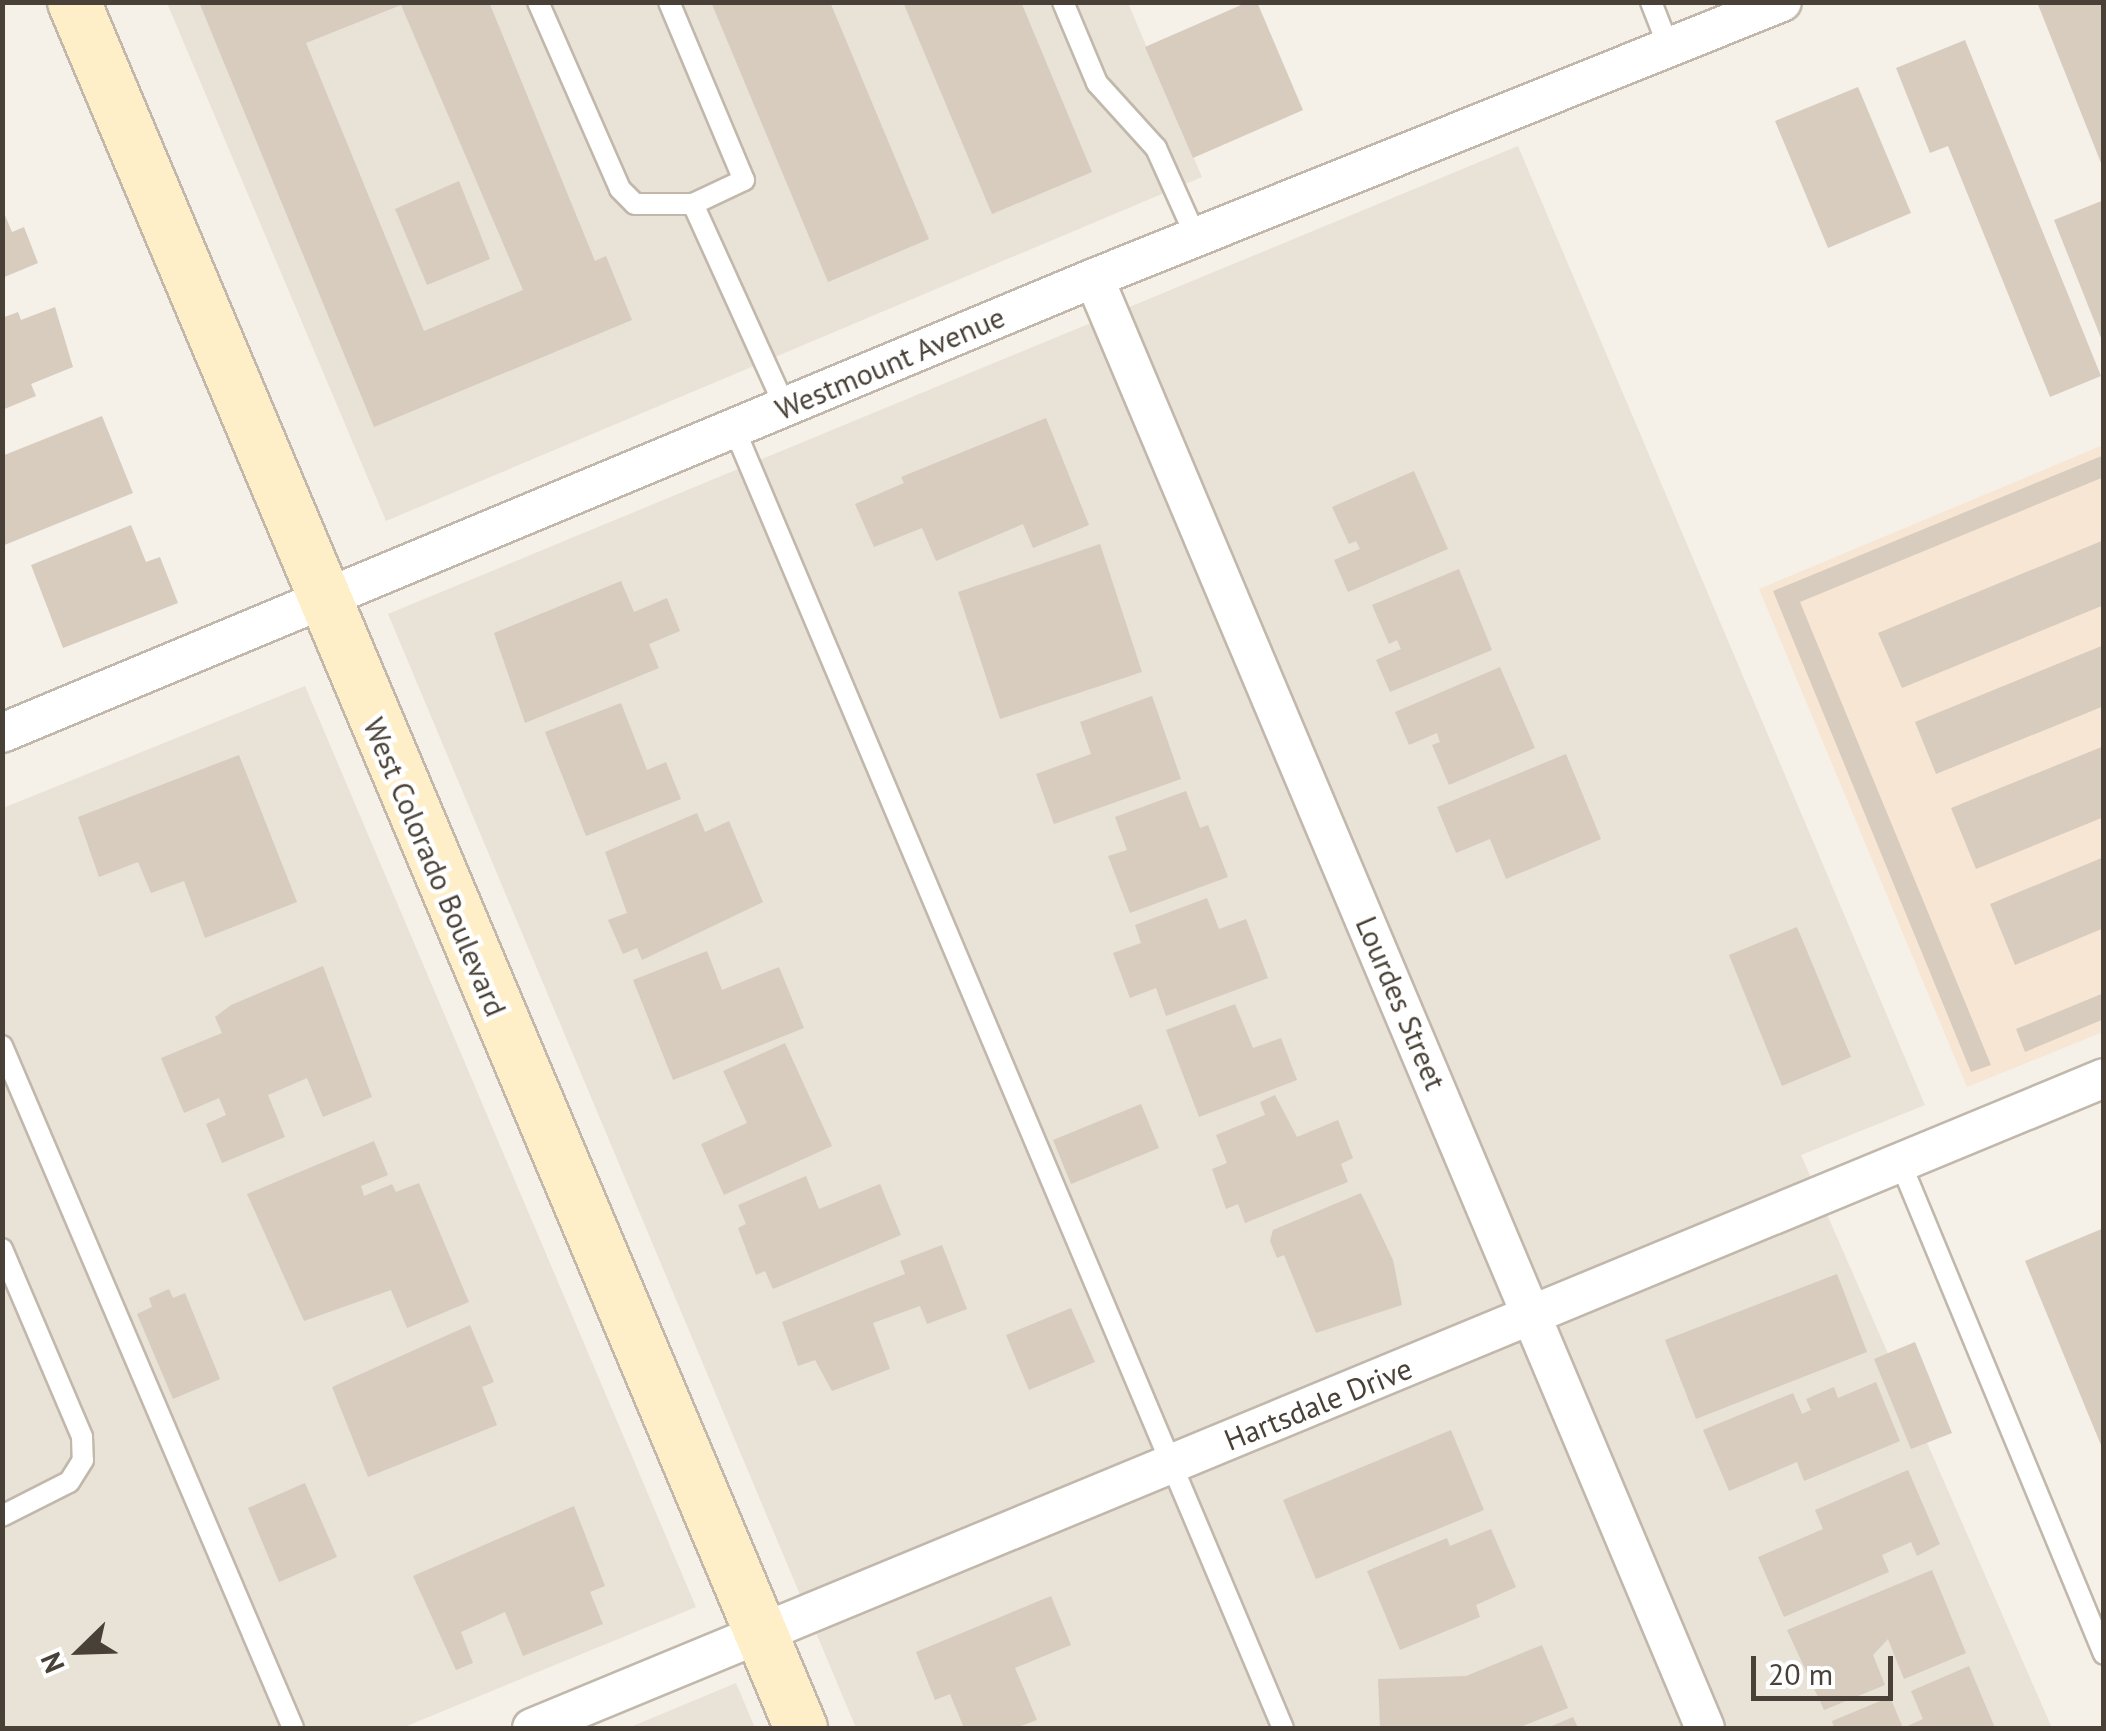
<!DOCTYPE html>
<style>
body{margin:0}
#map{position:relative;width:2106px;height:1731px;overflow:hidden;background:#f5f1e9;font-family:"PT Sans",sans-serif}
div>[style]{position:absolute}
.residential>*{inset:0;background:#e9e2d7}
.commercial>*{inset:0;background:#f7e6d4}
.building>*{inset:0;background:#d7ccbe}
.roads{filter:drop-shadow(2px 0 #c1b8ab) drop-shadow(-2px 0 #c1b8ab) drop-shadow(0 2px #c1b8ab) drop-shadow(0 -2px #c1b8ab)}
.lane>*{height:20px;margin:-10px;padding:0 10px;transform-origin:10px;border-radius:10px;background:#fff}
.street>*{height:38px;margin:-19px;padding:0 19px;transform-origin:19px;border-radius:19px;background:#fff}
.secondary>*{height:52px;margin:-26px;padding:0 26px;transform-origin:26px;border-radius:26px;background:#ffefc9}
span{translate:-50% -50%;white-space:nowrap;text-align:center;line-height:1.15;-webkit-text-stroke:9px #fff;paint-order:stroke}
.street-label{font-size:30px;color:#494137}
.frame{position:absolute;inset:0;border:5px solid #494137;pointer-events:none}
.north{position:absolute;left:30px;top:1601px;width:100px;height:100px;-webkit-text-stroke:8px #fff;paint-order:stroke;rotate:247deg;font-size:28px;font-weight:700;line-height:40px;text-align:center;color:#494137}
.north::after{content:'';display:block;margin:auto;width:35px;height:45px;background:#494137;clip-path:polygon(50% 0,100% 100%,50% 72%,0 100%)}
.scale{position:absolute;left:1751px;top:1656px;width:142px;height:45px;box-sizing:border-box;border:5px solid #494137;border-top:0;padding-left:12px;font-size:30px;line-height:35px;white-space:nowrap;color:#494137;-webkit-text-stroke:8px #fff;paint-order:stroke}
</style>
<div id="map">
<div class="residential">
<i style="clip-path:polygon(167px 3px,1128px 3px,1202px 177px,386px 521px)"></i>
<i style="clip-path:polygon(1518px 146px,1925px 1105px,1801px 1155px,2052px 1728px,856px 1728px,388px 614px)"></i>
<i style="clip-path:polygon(305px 686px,696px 1607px,402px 1728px,3px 1728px,3px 808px)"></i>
<i style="clip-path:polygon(736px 1683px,755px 1728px,628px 1728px)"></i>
</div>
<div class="commercial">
<i style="clip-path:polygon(2103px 445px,2103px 1032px,1967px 1087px,1759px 589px)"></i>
</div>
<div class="building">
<i style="clip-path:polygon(evenodd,199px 2px,489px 2px,595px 261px,606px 256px,632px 320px,374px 427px,199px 2px,401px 5px,523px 290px,424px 331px,306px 43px,401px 5px)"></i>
<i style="clip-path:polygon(711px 2px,830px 2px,929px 239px,828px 282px)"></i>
<i style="clip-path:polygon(903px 2px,1021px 2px,1092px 172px,992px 214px)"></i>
<i style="clip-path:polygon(1248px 2px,1257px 2px,1303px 110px,1193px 158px,1145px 47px)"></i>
<i style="clip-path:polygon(2037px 2px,2104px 2px,2104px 168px,2103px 168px)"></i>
<i style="clip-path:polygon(1965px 40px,2101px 376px,2050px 397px,1948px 146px,1930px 153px,1896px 68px)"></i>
<i style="clip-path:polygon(1858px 87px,1911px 213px,1828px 248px,1775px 121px)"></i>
<i style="clip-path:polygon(459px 181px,490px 259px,427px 285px,395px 209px)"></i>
<i style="clip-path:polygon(2104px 200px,2104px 343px,2103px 343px,2054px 220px)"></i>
<i style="clip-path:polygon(2px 208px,12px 232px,24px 227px,38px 263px,2px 278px)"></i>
<i style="clip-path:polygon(55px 307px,73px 367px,31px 384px,36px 396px,2px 410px,2px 318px,18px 312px,21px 320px)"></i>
<i style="clip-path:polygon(102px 416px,133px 493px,2px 546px,2px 456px)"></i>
<i style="clip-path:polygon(1046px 418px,1089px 525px,1033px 548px,1023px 524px,936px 561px,922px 528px,874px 547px,855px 504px,904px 483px,901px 477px)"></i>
<i style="clip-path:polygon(2104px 455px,2104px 477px,1800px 602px,1991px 1065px,1971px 1072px,1773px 591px)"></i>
<i style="clip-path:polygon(1414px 471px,1448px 549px,1348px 592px,1334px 560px,1360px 549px,1356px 541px,1349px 544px,1332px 507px)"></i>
<i style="clip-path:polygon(131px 525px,146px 562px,160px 557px,178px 603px,63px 648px,31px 565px)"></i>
<i style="clip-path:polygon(2104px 540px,2104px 605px,1902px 688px,1878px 633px)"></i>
<i style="clip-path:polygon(1100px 544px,1142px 672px,1000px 719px,958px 592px)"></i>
<i style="clip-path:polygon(1459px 569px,1492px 650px,1390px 692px,1376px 660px,1401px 649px,1397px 640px,1389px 644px,1372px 605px)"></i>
<i style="clip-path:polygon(621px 581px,634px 612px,667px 598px,680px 631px,649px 644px,659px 668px,525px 723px,494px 633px)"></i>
<i style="clip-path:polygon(2104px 645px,2104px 706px,1936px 774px,1915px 722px)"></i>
<i style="clip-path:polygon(1500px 667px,1535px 748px,1449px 785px,1432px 745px,1440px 742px,1437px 733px,1409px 745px,1395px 712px)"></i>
<i style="clip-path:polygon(1152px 696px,1181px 779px,1054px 824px,1036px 774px,1091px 754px,1080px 722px)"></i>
<i style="clip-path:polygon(621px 703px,647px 770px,666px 762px,681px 799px,586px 836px,545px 732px)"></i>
<i style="clip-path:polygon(2104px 746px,2104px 817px,1976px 869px,1951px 808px)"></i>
<i style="clip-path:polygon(1566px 754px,1601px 839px,1506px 879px,1490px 839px,1456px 853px,1437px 807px)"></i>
<i style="clip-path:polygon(239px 755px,297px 902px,205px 938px,184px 881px,151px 893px,138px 862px,99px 877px,78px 817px)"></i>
<i style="clip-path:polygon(1186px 791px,1200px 828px,1208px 825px,1228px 877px,1130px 913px,1108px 856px,1127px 850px,1115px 817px)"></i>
<i style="clip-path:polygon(697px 813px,705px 832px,729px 821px,763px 902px,642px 960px,637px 948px,623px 954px,608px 920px,627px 913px,605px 852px)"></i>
<i style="clip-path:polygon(2104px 857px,2104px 928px,2015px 965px,1990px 904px)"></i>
<i style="clip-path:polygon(1207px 898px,1219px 929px,1246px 919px,1268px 978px,1166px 1016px,1156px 988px,1130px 998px,1113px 953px,1141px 943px,1135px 925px)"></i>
<i style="clip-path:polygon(1797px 927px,1851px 1057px,1782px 1086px,1729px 955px)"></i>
<i style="clip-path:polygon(707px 951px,722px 990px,779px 967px,804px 1028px,673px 1080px,633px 980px)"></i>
<i style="clip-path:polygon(323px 966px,372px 1097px,323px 1117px,307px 1078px,268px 1095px,285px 1137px,222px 1163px,206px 1124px,226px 1115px,219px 1098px,184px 1113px,161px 1058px,222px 1033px,215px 1017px,231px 1005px)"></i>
<i style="clip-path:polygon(2104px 993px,2104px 1019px,2025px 1052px,2016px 1029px)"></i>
<i style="clip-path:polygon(1235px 1004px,1253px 1048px,1281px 1038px,1297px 1080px,1199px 1117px,1166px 1030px)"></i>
<i style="clip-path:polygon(785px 1043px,832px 1146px,724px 1195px,701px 1144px,747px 1123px,723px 1071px)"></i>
<i style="clip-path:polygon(1275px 1095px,1297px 1137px,1338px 1120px,1353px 1158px,1341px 1164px,1348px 1182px,1245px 1223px,1238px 1204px,1226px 1209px,1212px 1169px,1227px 1163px,1216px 1135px,1265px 1115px,1260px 1102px)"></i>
<i style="clip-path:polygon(1141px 1104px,1159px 1148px,1071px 1184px,1053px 1140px)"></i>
<i style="clip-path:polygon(374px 1141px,388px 1175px,361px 1186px,364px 1196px,392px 1184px,396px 1192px,419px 1183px,469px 1302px,407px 1328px,391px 1290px,304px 1321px,247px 1194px)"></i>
<i style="clip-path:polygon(806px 1176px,819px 1209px,880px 1184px,901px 1235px,773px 1289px,765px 1271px,756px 1275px,738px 1228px,746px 1224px,738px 1205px)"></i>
<i style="clip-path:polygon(1361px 1193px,1393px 1260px,1402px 1305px,1316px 1333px,1284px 1255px,1277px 1258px,1270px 1241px,1273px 1230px)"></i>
<i style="clip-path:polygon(2104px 1228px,2104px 1450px,2103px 1450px,2025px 1261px)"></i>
<i style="clip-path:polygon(942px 1245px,967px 1309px,927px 1324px,920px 1306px,873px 1323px,890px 1369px,832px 1391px,815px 1360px,798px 1366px,782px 1322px,905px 1274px,900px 1261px)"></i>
<i style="clip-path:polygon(1837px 1274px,1867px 1352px,1696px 1419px,1665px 1340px)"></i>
<i style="clip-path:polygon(169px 1289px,173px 1298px,185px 1293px,220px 1379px,173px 1399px,137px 1314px,152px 1307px,149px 1298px)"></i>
<i style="clip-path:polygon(1071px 1308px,1095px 1362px,1029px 1390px,1006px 1335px)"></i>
<i style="clip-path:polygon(470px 1325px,494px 1382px,482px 1387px,497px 1425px,368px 1477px,332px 1387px)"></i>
<i style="clip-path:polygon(1915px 1342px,1952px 1433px,1911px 1449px,1874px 1359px)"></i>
<i style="clip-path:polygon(1876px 1382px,1900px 1441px,1804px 1481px,1797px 1462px,1729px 1491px,1703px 1430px,1793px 1393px,1802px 1414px,1811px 1410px,1806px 1399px,1834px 1387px,1838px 1398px)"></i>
<i style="clip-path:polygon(1451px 1430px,1484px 1510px,1316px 1579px,1283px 1500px)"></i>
<i style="clip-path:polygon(1908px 1470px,1940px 1544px,1917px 1556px,1911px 1542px,1882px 1555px,1889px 1572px,1784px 1617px,1758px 1557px,1823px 1529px,1815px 1510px)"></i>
<i style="clip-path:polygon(305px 1483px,337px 1557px,279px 1582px,248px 1508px)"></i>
<i style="clip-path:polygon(574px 1506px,605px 1586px,590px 1592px,603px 1624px,523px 1656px,505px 1612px,461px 1632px,473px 1663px,456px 1670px,413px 1576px)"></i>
<i style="clip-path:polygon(1491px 1529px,1516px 1587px,1476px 1605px,1480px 1617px,1400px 1650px,1367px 1571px,1447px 1538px,1450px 1546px)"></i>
<i style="clip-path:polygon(1932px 1570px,1966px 1653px,1904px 1679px,1888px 1639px,1873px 1655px,1885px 1685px,1824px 1710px,1787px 1630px)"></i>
<i style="clip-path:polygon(1051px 1596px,1071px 1645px,1015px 1668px,1037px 1720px,1015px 1728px,964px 1728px,950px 1694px,935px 1700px,916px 1652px)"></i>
<i style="clip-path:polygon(1542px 1645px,1568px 1708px,1518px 1728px,1380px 1728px,1378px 1679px,1466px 1676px)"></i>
<i style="clip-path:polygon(1969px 1666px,1995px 1728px,1834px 1728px,1832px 1721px,1890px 1697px,1903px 1728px,1923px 1719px,1911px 1691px)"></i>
<i style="clip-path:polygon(1573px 1717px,1578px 1728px,1547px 1728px)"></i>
</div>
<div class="roads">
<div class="lane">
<i style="left:538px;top:2px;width:204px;rotate:66.3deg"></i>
<i style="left:620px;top:189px;width:21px;rotate:45deg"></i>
<i style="left:635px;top:204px;width:58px"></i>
<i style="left:669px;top:2px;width:193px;rotate:67.2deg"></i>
<i style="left:744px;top:180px;width:56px;rotate:154.8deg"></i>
<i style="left:693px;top:204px;width:223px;rotate:65.6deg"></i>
<i style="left:1063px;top:2px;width:88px;rotate:67.2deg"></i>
<i style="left:1097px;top:83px;width:88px;rotate:47.8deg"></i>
<i style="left:1156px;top:148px;width:98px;rotate:65.8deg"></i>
<i style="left:1651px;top:2px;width:49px;rotate:68.6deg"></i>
<i style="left:734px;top:428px;width:1411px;rotate:67.11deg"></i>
<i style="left:2px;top:1046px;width:741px;rotate:66.89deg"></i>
<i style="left:1901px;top:1164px;width:530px;rotate:67.5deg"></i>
<i style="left:2px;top:1249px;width:204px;rotate:66.9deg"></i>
<i style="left:82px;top:1437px;width:23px;rotate:88deg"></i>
<i style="left:83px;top:1460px;width:26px;rotate:122deg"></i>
<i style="left:69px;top:1482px;width:75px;rotate:153.1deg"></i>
</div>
<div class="street">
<i style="left:1094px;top:278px;width:1573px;rotate:67.15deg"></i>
<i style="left:2px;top:733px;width:1183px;rotate:-22.62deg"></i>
<i style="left:1094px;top:278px;width:741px;rotate:-21.86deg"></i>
<i style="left:532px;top:1728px;width:1701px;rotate:-22.46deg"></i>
</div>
<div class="secondary">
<i style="left:74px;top:2px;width:1873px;rotate:67.16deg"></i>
</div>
</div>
<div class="street-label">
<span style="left:890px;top:363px;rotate:-23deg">Westmount Avenue</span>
<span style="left:435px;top:867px;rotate:67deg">West Colorado Boulevard</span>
<span style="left:1401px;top:1003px;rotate:67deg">Lourdes Street</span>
<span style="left:1318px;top:1404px;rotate:-22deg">Hartsdale Drive</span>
</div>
<div class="frame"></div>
<div class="north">N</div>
<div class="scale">20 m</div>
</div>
